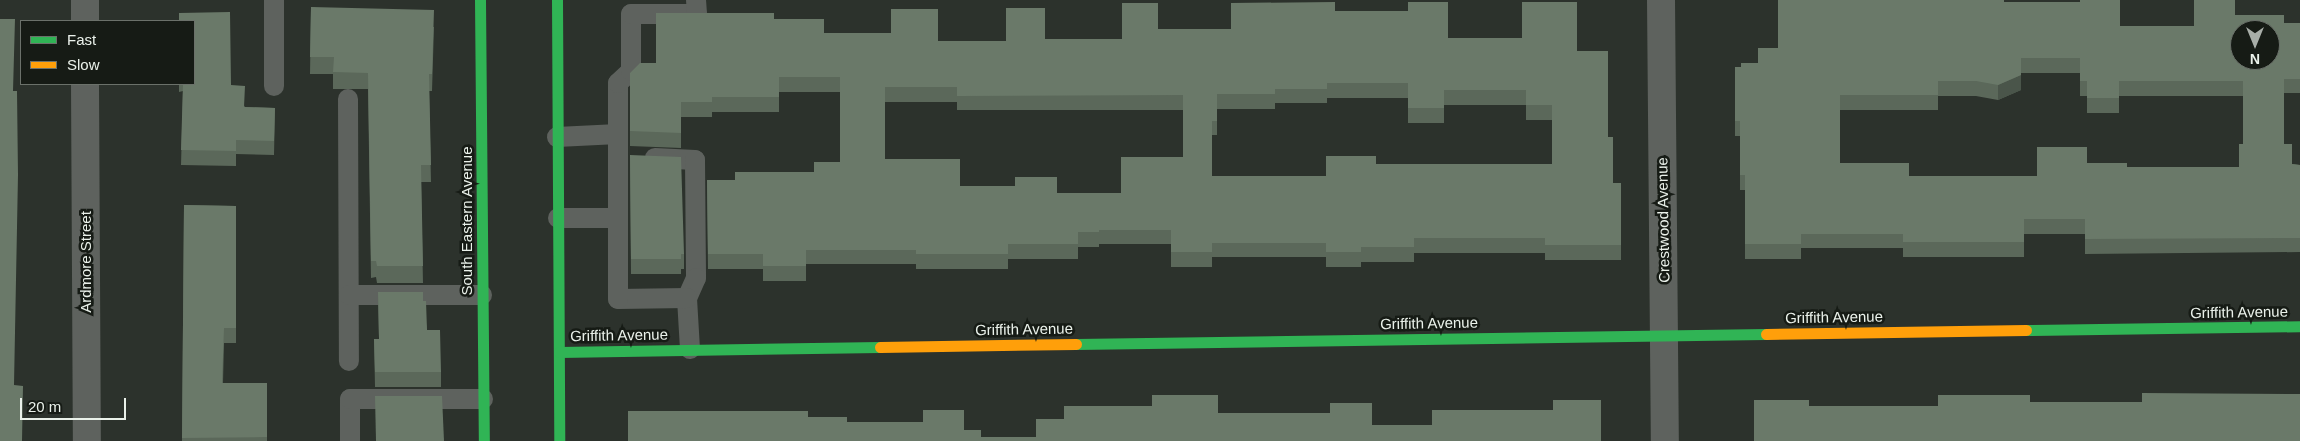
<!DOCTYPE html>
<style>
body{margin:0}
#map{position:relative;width:2300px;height:441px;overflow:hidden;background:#2c322c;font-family:Helvetica,sans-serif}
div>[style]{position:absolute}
.lane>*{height:20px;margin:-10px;padding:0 10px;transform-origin:10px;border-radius:10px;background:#5e625e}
.street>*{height:28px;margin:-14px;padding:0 14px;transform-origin:14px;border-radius:14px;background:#5e625e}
.fast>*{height:11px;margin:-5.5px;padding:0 5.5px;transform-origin:5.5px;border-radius:5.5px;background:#30b455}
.slow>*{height:11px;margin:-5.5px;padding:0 5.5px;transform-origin:5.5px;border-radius:5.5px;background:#ff9f0a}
.wall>*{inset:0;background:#5b685a}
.shaded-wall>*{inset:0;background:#4a554a}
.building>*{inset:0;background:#6a7969}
span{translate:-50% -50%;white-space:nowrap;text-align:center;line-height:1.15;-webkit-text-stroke:5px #161b15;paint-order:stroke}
.street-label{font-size:15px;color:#eaf1ea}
.legend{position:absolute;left:20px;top:20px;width:175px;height:65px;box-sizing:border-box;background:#161b15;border:1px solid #6b716a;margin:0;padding:6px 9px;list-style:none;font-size:15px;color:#eaf1ea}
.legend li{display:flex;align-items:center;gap:10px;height:25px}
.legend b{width:25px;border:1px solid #6b716a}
.north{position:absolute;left:2230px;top:20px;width:50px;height:50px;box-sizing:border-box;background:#161b15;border:1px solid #6b716a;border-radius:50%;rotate:180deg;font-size:14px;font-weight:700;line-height:20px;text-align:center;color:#eaf1ea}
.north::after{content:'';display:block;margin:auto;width:18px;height:22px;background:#a8aea8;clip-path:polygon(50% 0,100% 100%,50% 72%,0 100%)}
.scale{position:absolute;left:20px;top:398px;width:106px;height:22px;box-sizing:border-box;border:2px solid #eaf1ea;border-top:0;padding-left:6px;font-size:15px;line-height:18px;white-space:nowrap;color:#eaf1ea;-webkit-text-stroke:4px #161b15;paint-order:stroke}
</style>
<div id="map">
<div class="lane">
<i style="left:274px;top:0;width:86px;rotate:90deg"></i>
<i style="left:348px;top:99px;width:262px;rotate:89.8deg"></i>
<i style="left:557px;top:137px;width:61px;rotate:-2.8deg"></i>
<i style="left:655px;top:158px;width:40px;rotate:2.9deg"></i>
<i style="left:695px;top:160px;width:118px;rotate:89.5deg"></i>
<i style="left:696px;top:278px;width:22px;rotate:114deg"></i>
<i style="left:558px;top:218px;width:60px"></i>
<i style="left:349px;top:295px;width:133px"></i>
<i style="left:690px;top:349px;width:51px;rotate:-93.4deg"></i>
<i style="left:687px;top:298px;width:69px;rotate:179.2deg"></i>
<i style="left:618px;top:299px;width:216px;rotate:-90deg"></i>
<i style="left:618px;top:83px;width:18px;rotate:-43deg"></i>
<i style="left:631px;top:71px;width:57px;rotate:-90deg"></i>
<i style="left:631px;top:14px;width:66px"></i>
<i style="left:697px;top:14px;width:14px;rotate:-94deg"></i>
<i style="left:350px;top:441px;width:42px;rotate:-90deg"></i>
<i style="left:350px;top:399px;width:133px"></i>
</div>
<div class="street">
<i style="left:85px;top:0;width:21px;rotate:90deg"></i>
<i style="left:1661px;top:0;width:441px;rotate:89.5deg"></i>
<i style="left:85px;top:84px;width:357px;rotate:89.7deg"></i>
</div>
<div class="fast">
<i style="left:480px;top:0;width:441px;rotate:89.5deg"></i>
<i style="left:557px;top:0;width:441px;rotate:89.7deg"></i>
<i style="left:2026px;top:330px;width:274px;rotate:-0.8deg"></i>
<i style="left:1076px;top:344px;width:690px;rotate:-0.83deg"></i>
<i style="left:559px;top:352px;width:321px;rotate:-0.9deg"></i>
</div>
<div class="slow">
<i style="left:1766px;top:334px;width:260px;rotate:-0.9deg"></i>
<i style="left:880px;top:347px;width:196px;rotate:-0.9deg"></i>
</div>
<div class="wall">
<i style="clip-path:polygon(evenodd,2004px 2px,2120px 26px,2194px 26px,2235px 15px,2284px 23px,2300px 23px,2300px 93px,2284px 93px,2284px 144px,2292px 164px,2300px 165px,2300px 252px,2085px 254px,2085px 234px,2024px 234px,2024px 257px,1903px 257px,1903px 248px,1801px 248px,1801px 259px,1745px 259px,1745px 190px,1740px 190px,1740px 136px,1735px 136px,1735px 67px,1741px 67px,1758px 63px,1778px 48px,2004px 2px,2021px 73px,2080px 73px,2080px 96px,2087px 96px,2087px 113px,2119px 113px,2119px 96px,2243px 96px,2243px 144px,2239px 167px,2127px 167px,2087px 163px,2037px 176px,1909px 176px,1840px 163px,1840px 110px,1938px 110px,1938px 96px,1976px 96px,1998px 100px,2021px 90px,2021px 73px)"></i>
<i style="clip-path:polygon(311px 7px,434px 27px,432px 91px,429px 91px,431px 182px,421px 182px,423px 283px,377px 283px,376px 277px,371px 278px,368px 89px,333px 89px,333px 74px,310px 74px)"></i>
<i style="clip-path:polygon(evenodd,1335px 11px,1448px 38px,1577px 51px,1608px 137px,1613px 183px,1621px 183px,1621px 260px,1545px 260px,1545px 253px,1414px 253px,1414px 262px,1361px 262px,1361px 267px,1326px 267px,1326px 257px,1212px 257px,1212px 267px,1171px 267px,1171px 244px,1099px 244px,1099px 247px,1078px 247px,1078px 259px,1008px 259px,1008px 269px,916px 269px,916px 264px,806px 264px,806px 281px,763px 281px,763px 269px,708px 269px,707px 180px,735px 180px,814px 172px,840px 162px,840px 92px,779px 92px,779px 112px,712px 112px,712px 117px,681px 117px,681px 148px,630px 146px,630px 73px,774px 19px,824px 33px,938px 41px,1006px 41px,1045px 39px,1122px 39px,1158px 29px,1231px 29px,1335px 11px,1327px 98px,1408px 98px,1408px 123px,1444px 123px,1444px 105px,1526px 105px,1526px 120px,1552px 120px,1552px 164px,1376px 164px,1326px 176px,1212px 176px,1212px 135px,1217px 135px,1217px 109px,1275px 109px,1275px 103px,1327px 103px,1327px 98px,1335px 11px,885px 102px,957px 102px,957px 110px,1183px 110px,1183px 157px,1121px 193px,1057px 193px,960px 186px,885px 159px,885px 102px)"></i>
<i style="clip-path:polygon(179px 84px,231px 85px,245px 107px,275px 108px,274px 155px,236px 154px,236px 166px,181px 165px,183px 91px,179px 92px)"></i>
<i style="clip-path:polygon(630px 155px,684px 254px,684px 269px,681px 269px,681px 274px,631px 274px)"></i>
<i style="clip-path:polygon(184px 205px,236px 206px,236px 343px,224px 343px,223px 383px,267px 383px,267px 441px,182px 441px)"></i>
<i style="clip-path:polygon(378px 292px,423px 301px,427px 330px,441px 372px,441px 387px,375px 387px,374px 339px,379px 339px)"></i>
</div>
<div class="shaded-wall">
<i style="clip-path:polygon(2021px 75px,2021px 90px,1998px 100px,1998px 85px)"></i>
</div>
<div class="building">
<i style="clip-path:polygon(evenodd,1778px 0,2004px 0,2004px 2px,2080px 2px,2080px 0,2120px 0,2120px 26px,2194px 26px,2194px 0,2235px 0,2235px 15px,2284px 15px,2284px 23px,2300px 23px,2300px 79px,2284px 79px,2284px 144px,2292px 144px,2292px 164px,2300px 165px,2300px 238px,2085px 239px,2085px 219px,2024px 219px,2024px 242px,1903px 242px,1903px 234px,1801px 234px,1801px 244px,1745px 244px,1745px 175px,1740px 175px,1740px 121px,1735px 121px,1735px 67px,1741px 67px,1741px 63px,1758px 63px,1758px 48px,1778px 48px,1778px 0,2240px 30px,2270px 30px,2270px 60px,2240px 60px,2240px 30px,1778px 0,2021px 58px,2080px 58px,2080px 81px,2087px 81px,2087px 98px,2119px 98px,2119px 81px,2243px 81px,2243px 144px,2239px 144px,2239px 167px,2127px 167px,2127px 163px,2087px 163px,2087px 147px,2037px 147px,2037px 176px,1909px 176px,1909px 163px,1840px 163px,1840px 95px,1938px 95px,1938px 81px,1976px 81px,1998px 85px,2021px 75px,2021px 58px)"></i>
<i style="clip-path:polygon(evenodd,1335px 2px,1335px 11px,1408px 11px,1408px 2px,1448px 2px,1448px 38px,1522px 38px,1522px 2px,1577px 2px,1577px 51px,1608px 51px,1608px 137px,1613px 137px,1613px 183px,1621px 183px,1621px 245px,1545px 245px,1545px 238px,1414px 238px,1414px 247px,1361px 247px,1361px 252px,1326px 252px,1326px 243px,1212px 243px,1212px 252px,1171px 252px,1171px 230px,1099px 230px,1099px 232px,1078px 232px,1078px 244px,1008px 244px,1008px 254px,916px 254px,916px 250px,806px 250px,806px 266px,763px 266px,763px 254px,708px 254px,707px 180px,735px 180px,735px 172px,814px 172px,814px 162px,840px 162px,840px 77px,779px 77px,779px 97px,712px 97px,712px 102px,681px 102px,681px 133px,630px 131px,630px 73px,640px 63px,656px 63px,656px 13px,774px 13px,774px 19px,824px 19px,824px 33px,891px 33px,891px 9px,938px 9px,938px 41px,1006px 41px,1006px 8px,1045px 8px,1045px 39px,1122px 39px,1122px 3px,1158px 3px,1158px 29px,1231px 29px,1231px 3px,1335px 2px,1327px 83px,1408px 83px,1408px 108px,1444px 108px,1444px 90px,1526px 90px,1526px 105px,1552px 105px,1552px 164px,1376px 164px,1376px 156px,1326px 156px,1326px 176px,1212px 176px,1212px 121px,1217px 121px,1217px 94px,1275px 94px,1275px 89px,1327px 89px,1327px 83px,1335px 2px,885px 87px,957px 87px,957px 96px,1183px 95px,1183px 157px,1121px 157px,1121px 193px,1057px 193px,1057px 177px,1015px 177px,1015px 186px,960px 186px,960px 159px,885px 159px,885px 87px)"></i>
<i style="clip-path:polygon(311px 7px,434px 10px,432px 74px,429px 74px,431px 165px,421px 165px,423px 266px,377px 266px,376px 261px,371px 261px,368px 73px,333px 72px,334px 57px,310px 57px)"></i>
<i style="clip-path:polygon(230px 12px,231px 85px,245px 86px,244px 107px,275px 108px,274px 141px,236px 140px,236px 151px,181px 150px,183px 84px,194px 84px,194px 21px,179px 21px,179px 13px)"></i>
<i style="clip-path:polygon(0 19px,15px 19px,13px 91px,17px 91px,18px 175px,14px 385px,23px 386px,22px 441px,0 441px)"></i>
<i style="clip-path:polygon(630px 155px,681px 157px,684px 254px,681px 254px,681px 259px,631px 259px)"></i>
<i style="clip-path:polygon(184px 205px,236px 206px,236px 328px,224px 328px,222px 383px,267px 383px,267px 437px,182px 438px)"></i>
<i style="clip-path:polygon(378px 292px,423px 292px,423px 301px,426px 301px,427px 330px,440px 330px,441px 372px,375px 372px,374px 339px,379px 339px)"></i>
<i style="clip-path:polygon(2142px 393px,2300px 394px,2300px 441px,1754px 441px,1754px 400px,1809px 400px,1809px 406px,1938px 406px,1938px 395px,2030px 395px,2030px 402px,2142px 402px)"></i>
<i style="clip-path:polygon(1152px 395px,1218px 395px,1218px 413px,1330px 413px,1330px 403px,1372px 403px,1372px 425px,1432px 425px,1432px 410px,1553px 410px,1553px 400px,1601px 400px,1601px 441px,628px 441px,628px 411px,808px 411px,808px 417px,847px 417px,847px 422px,923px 422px,923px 410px,964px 410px,964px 430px,981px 430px,981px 437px,1036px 437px,1036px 419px,1064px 419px,1064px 406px,1152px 406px)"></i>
<i style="clip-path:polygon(375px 396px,442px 396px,444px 441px,376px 441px)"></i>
</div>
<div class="street-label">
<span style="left:1663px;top:220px;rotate:-91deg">Crestwood Avenue</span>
<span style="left:467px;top:221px;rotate:-90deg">South Eastern Avenue</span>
<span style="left:86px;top:262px;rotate:-90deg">Ardmore Street</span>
<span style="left:2239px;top:312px;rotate:-1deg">Griffith Avenue</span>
<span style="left:1834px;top:317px;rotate:-1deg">Griffith Avenue</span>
<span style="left:1429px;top:323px;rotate:-1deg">Griffith Avenue</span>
<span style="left:1024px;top:329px;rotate:-1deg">Griffith Avenue</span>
<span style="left:619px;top:335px;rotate:-1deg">Griffith Avenue</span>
</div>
<ul class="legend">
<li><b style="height:6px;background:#30b455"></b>Fast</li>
<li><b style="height:6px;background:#ff9f0a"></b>Slow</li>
</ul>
<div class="north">N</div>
<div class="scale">20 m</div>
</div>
